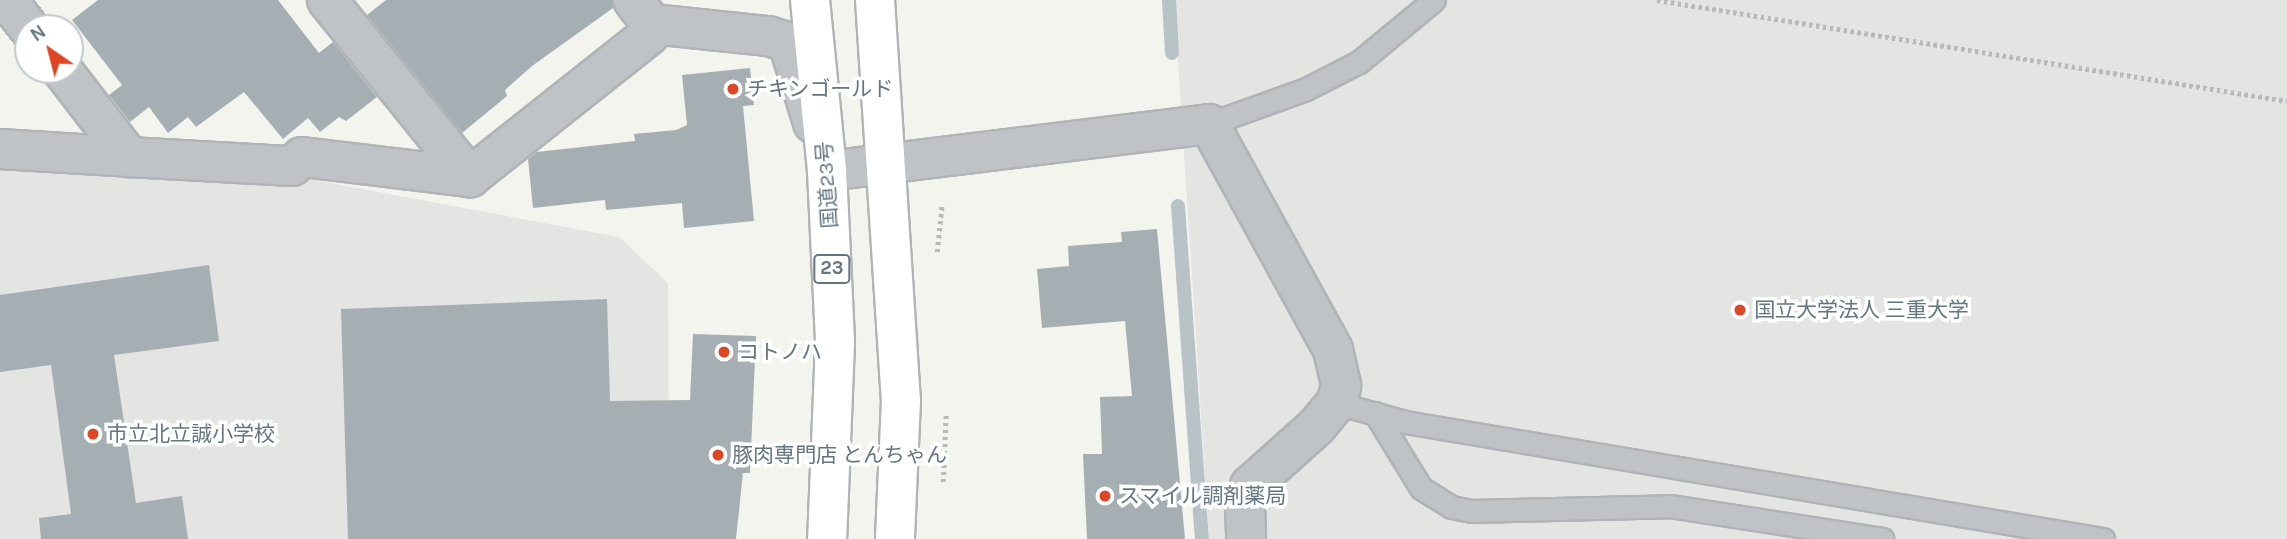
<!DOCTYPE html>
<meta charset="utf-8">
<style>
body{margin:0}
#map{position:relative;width:2287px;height:539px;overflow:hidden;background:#f4f4ef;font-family:Karla,"Noto Sans JP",sans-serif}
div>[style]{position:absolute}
.built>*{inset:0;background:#e4e5e3}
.stream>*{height:14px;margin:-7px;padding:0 7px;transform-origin:7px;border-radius:7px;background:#b7c3c7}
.building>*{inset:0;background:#a5aeb2}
.path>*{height:4.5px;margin-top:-2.25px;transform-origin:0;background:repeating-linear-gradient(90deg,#b7babc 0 3.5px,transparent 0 7px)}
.roads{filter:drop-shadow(2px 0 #b0b4b7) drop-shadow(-2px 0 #b0b4b7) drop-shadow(0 2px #b0b4b7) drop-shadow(0 -2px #b0b4b7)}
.service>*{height:21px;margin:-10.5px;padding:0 10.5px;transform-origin:10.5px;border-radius:10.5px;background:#bfc3c6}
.minor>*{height:38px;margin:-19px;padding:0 19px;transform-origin:19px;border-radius:19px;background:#bfc3c6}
.tertiary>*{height:38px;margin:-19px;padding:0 19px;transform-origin:19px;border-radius:19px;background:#bfc3c6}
.trunk>*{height:38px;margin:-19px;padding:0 19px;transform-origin:19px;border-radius:19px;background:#fff}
.dots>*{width:19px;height:19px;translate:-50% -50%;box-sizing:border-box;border:4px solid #fff;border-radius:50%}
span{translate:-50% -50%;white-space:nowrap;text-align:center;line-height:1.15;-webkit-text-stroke:7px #fff;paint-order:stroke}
.shield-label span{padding:2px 5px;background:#fff;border:2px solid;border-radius:5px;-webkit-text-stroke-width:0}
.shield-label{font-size:19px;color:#637580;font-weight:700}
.poi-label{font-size:21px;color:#637580}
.left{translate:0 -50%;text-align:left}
.street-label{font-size:21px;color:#637580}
.north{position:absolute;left:14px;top:14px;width:70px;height:70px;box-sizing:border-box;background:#fff;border:2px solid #c1c8cc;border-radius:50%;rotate:325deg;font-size:19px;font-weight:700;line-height:28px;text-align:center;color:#637580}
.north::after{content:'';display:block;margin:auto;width:24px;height:32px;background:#df4624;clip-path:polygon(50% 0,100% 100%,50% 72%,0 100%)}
</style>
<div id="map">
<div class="built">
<i style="clip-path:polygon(1174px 0,2287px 0,2287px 539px,1209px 539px)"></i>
<i style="clip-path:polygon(0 166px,296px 185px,309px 179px,619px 237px,668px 283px,669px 467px,634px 539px,0 539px)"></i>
</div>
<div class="stream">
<i style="left:1169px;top:0;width:53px;rotate:86.8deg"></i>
<i style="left:1178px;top:206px;width:334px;rotate:85.9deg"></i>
</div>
<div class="building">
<i style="clip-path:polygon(98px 0,278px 0,319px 53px,333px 42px,377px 97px,346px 121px,339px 117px,320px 132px,308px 118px,283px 139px,244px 92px,196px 127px,188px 117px,168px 133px,149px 107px,130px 122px,109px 95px,122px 85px,72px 20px)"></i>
<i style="clip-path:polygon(386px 0,612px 0,613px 8px,532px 66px,505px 90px,507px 96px,462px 133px,367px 15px)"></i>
<i style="clip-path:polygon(750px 68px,754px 105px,743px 106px,754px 221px,684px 228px,682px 203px,606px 210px,605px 200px,533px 208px,528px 159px,537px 152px,635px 141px,634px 134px,676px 130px,687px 125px,682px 75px)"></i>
<i style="clip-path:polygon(1157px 229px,1185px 539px,1087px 539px,1083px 454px,1102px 454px,1100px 397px,1132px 396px,1125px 321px,1042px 328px,1037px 269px,1069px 266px,1068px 246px,1122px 242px,1121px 232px)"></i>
<i style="clip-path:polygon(209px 265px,219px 341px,114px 355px,136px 503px,182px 496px,188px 539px,41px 539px,39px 518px,71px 514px,51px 365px,0 372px,0 295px)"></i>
<i style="clip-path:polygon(607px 299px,610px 401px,690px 400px,693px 334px,756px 336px,750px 473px,743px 473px,736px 539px,348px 539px,341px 309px)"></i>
</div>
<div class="path">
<i style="left:1657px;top:0;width:638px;rotate:9.11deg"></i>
<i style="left:937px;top:252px;width:48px;rotate:-84.1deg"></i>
<i style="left:943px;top:482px;width:68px;rotate:-87.5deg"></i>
</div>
<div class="roads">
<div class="service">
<i style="left:1209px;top:124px;width:103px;rotate:-19.8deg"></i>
<i style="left:1306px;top:89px;width:59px;rotate:-27deg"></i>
<i style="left:1359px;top:62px;width:97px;rotate:-39.6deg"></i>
<i style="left:1336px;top:403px;width:72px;rotate:15.4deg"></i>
<i style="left:1405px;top:422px;width:708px;rotate:9.52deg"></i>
<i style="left:1375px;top:413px;width:88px;rotate:58.5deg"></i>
<i style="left:1421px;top:488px;width:36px;rotate:32deg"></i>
<i style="left:1451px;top:507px;width:20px;rotate:11deg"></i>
<i style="left:1471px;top:511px;width:199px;rotate:-1.4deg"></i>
<i style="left:1670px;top:506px;width:215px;rotate:8.8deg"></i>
</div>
<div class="minor">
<i style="left:7px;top:0;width:36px;rotate:52deg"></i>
<i style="left:327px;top:0;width:228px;rotate:51.1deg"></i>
<i style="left:633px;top:0;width:31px;rotate:52deg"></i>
<i style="left:652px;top:24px;width:117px;rotate:5.9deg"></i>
<i style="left:768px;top:36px;width:21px;rotate:17deg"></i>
<i style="left:788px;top:42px;width:85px;rotate:72.8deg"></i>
<i style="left:62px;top:70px;width:110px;rotate:52.4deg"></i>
<i style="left:129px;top:157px;width:163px;rotate:3.2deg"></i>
<i style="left:292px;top:166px;width:13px;rotate:-42deg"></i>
<i style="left:302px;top:157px;width:169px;rotate:6.8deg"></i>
<i style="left:470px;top:177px;width:228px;rotate:-38.4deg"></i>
<i style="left:649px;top:35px;width:11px;rotate:-75deg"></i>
<i style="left:1209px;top:124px;width:258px;rotate:61.2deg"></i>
<i style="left:1333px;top:350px;width:37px;rotate:77deg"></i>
<i style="left:1341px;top:386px;width:18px;rotate:106deg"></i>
<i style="left:1336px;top:403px;width:30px;rotate:130deg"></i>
<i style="left:1317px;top:426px;width:90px;rotate:138.2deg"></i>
<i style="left:1250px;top:486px;width:20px;rotate:105deg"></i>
<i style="left:1245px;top:505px;width:34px;rotate:88deg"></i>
<i style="left:0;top:149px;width:129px;rotate:3.5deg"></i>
</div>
<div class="tertiary">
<i style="left:827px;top:171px;width:385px;rotate:-7deg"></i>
</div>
<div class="trunk">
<i style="left:810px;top:0;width:172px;rotate:84.3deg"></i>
<i style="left:827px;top:171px;width:172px;rotate:87.3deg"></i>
<i style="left:835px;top:343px;width:196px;rotate:92.3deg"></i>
<i style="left:875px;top:0;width:401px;rotate:86.3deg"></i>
<i style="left:901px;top:400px;width:139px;rotate:92.5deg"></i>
</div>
</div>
<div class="dots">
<i style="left:733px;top:89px;background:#df4624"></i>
<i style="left:1740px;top:310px;background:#df4624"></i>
<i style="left:724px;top:352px;background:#df4624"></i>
<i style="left:93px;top:434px;background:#df4624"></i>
<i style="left:718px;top:455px;background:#df4624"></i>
<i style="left:1105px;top:496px;background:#df4624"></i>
</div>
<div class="shield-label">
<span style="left:832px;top:269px">23</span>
</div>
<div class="poi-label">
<span class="left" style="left:747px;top:89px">チキンゴールド</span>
<span class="left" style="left:1754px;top:310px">国立大学法人 三重大学</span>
<span class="left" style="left:738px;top:352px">コトノハ</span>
<span class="left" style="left:107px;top:434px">市立北立誠小学校</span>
<span class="left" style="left:732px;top:455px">豚肉専門店 とんちゃん</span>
<span class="left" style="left:1119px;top:496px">スマイル調剤薬局</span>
</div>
<div class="street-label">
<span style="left:827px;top:185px;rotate:-94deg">国道23号</span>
</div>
<div class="north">N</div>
</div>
